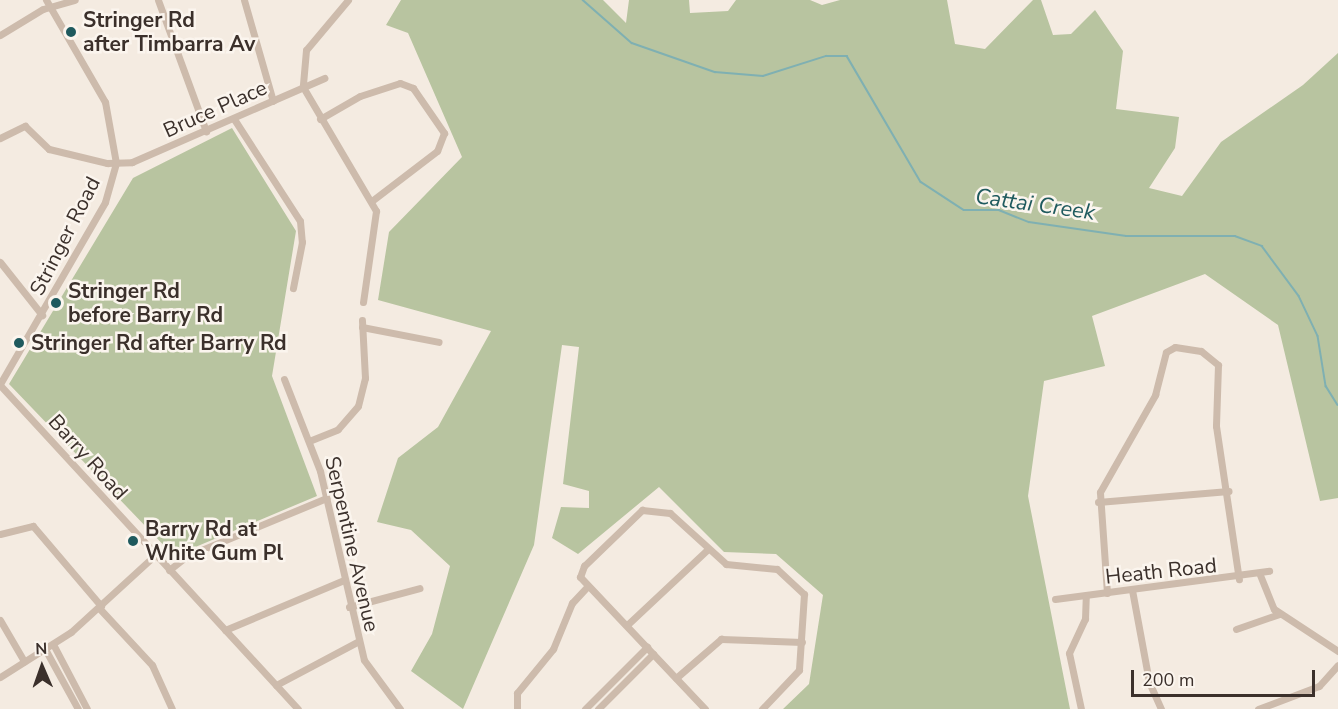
<!DOCTYPE html>
<style>
body{margin:0}
#map{position:relative;width:1338px;height:709px;overflow:hidden;background:#f4ebe1;font-family:"Nunito Sans",sans-serif}
div>[style]{position:absolute}
.green>*{inset:0;background:#b8c4a0}
.stream>*{height:1.5px;margin:-0.75px;padding:0 0.75px;transform-origin:0.75px;border-radius:0.75px;background:#7fb0b2}
.minor>*{height:7px;margin:-3.5px;padding:0 3.5px;transform-origin:3.5px;border-radius:3.5px;background:#cdbbac}
.dots>*{width:16px;height:16px;translate:-50% -50%;box-sizing:border-box;border:3px solid #fbf5ee;border-radius:50%}
span{translate:-50% -50%;white-space:nowrap;text-align:center;line-height:1.15;-webkit-text-stroke:5px #fbf5ee;paint-order:stroke}
.poi-label{font-size:21px;color:#3b302b;font-weight:700}
.left{translate:0 -50%;text-align:left}
.street-label{font-size:21px;color:#3b302b}
.water-label{font-size:22px;color:#1f5a5e;font-style:italic}
.north{position:absolute;left:12px;top:637px;width:60px;height:60px;-webkit-text-stroke:4px #fbf5ee;paint-order:stroke;rotate:358deg;font-size:16px;font-weight:700;line-height:24px;text-align:center;color:#3b302b}
.north::after{content:'';display:block;margin:auto;width:21px;height:27px;background:#3b302b;clip-path:polygon(50% 0,100% 100%,50% 72%,0 100%)}
.scale{position:absolute;left:1131px;top:670px;width:184px;height:27px;box-sizing:border-box;border:3px solid #3b302b;border-top:0;padding-left:8px;font-size:18px;line-height:21px;white-space:nowrap;color:#3b302b;-webkit-text-stroke:4px #fbf5ee;paint-order:stroke}
</style>
<div id="map">
<div class="green">
<i style="clip-path:polygon(401px 0,603px 0,626px 23px,629px 0,689px 0,690px 13px,728px 11px,736px 0,810px 0,822px 5px,840px 0,947px 0,955px 44px,985px 49px,1033px 0,1041px 0,1053px 35px,1071px 34px,1095px 10px,1123px 51px,1116px 109px,1179px 117px,1175px 148px,1149px 188px,1182px 196px,1221px 142px,1303px 85px,1338px 53px,1338px 498px,1320px 501px,1278px 325px,1205px 274px,1092px 316px,1105px 366px,1044px 381px,1028px 496px,1070px 709px,783px 709px,809px 684px,823px 595px,776px 554px,724px 552px,659px 487px,578px 554px,552px 538px,561px 507px,589px 508px,589px 491px,563px 484px,579px 347px,562px 345px,534px 545px,463px 709px,411px 671px,432px 634px,450px 566px,411px 530px,377px 522px,398px 458px,438px 427px,491px 331px,378px 300px,389px 232px,462px 157px,408px 33px,386px 25px)"></i>
<i style="clip-path:polygon(232px 128px,296px 231px,272px 376px,317px 496px,174px 556px,9px 384px,133px 178px)"></i>
</div>
<div class="stream">
<i style="left:583px;top:0;width:65px;rotate:41.3deg"></i>
<i style="left:632px;top:43px;width:88px;rotate:19.3deg"></i>
<i style="left:715px;top:72px;width:48px;rotate:4.8deg"></i>
<i style="left:763px;top:76px;width:66px;rotate:-17.6deg"></i>
<i style="left:826px;top:56px;width:21px"></i>
<i style="left:847px;top:56px;width:146px;rotate:59.6deg"></i>
<i style="left:921px;top:182px;width:51px;rotate:33.1deg"></i>
<i style="left:964px;top:210px;width:35px"></i>
<i style="left:999px;top:210px;width:32px;rotate:22deg"></i>
<i style="left:1029px;top:222px;width:98px;rotate:8.2deg"></i>
<i style="left:1126px;top:236px;width:109px"></i>
<i style="left:1235px;top:236px;width:29px;rotate:20deg"></i>
<i style="left:1262px;top:246px;width:62px;rotate:53.5deg"></i>
<i style="left:1299px;top:296px;width:44px;rotate:64.6deg"></i>
<i style="left:1318px;top:336px;width:51px;rotate:80.9deg"></i>
<i style="left:1326px;top:386px;width:22px;rotate:58deg"></i>
</div>
<div class="minor">
<i style="left:158px;top:0;width:140px;rotate:69.9deg"></i>
<i style="left:244px;top:0;width:105px;rotate:74deg"></i>
<i style="left:348px;top:0;width:65px;rotate:130deg"></i>
<i style="left:306px;top:50px;width:37px;rotate:95deg"></i>
<i style="left:303px;top:87px;width:144px;rotate:59.5deg"></i>
<i style="left:376px;top:211px;width:92px;rotate:98.1deg"></i>
<i style="left:0;top:35px;width:50px;rotate:-31.2deg"></i>
<i style="left:43px;top:9px;width:33px;rotate:-16deg"></i>
<i style="left:234px;top:119px;width:121px;rotate:57.1deg"></i>
<i style="left:300px;top:221px;width:21px;rotate:85deg"></i>
<i style="left:302px;top:242px;width:47px;rotate:101.1deg"></i>
<i style="left:320px;top:119px;width:46px;rotate:-29.9deg"></i>
<i style="left:360px;top:96px;width:42px;rotate:-18deg"></i>
<i style="left:400px;top:83px;width:14px;rotate:21deg"></i>
<i style="left:413px;top:88px;width:55px;rotate:55.4deg"></i>
<i style="left:444px;top:133px;width:19px;rotate:111deg"></i>
<i style="left:437px;top:151px;width:81px;rotate:142.6deg"></i>
<i style="left:0;top:138px;width:28px;rotate:-26deg"></i>
<i style="left:25px;top:126px;width:33px;rotate:44deg"></i>
<i style="left:49px;top:149px;width:60px;rotate:13.6deg"></i>
<i style="left:107px;top:163px;width:25px;rotate:-2deg"></i>
<i style="left:132px;top:162px;width:210px;rotate:-23.6deg"></i>
<i style="left:0;top:262px;width:68px;rotate:51.6deg"></i>
<i style="left:362px;top:327px;width:78px;rotate:11deg"></i>
<i style="left:284px;top:379px;width:99px;rotate:68.6deg"></i>
<i style="left:320px;top:471px;width:194px;rotate:76.9deg"></i>
<i style="left:364px;top:660px;width:61px;rotate:53.7deg"></i>
<i style="left:0;top:384px;width:210px;rotate:-60deg"></i>
<i style="left:105px;top:202px;width:41px;rotate:-74.2deg"></i>
<i style="left:116px;top:163px;width:62px;rotate:-100.2deg"></i>
<i style="left:105px;top:102px;width:118px;rotate:-120deg"></i>
<i style="left:0;top:385px;width:440px;rotate:47.4deg"></i>
<i style="left:309px;top:441px;width:31px;rotate:-22deg"></i>
<i style="left:338px;top:429px;width:30px;rotate:-49deg"></i>
<i style="left:358px;top:406px;width:29px;rotate:-76deg"></i>
<i style="left:365px;top:378px;width:58px;rotate:-93deg"></i>
<i style="left:1098px;top:502px;width:131px;rotate:-4.8deg"></i>
<i style="left:0;top:534px;width:34px;rotate:-14deg"></i>
<i style="left:33px;top:526px;width:105px;rotate:49.6deg"></i>
<i style="left:169px;top:570px;width:23px;rotate:-38deg"></i>
<i style="left:187px;top:556px;width:151px;rotate:-22.6deg"></i>
<i style="left:1260px;top:575px;width:37px;rotate:68deg"></i>
<i style="left:1274px;top:609px;width:77px;rotate:33.3deg"></i>
<i style="left:1132px;top:590px;width:94px;rotate:79.5deg"></i>
<i style="left:1149px;top:682px;width:30px;rotate:66deg"></i>
<i style="left:1107px;top:593px;width:101px;rotate:-94deg"></i>
<i style="left:1100px;top:492px;width:112px;rotate:-60.4deg"></i>
<i style="left:1155px;top:395px;width:44px;rotate:-75.7deg"></i>
<i style="left:1166px;top:352px;width:10px;rotate:-29deg"></i>
<i style="left:1175px;top:347px;width:26px;rotate:9deg"></i>
<i style="left:1201px;top:351px;width:22px;rotate:39deg"></i>
<i style="left:1218px;top:365px;width:61px;rotate:91.9deg"></i>
<i style="left:1216px;top:426px;width:155px;rotate:81.5deg"></i>
<i style="left:1055px;top:599px;width:216px;rotate:-7.5deg"></i>
<i style="left:349px;top:607px;width:73px;rotate:-15deg"></i>
<i style="left:99px;top:608px;width:78px;rotate:47.1deg"></i>
<i style="left:152px;top:665px;width:48px;rotate:65.6deg"></i>
<i style="left:0;top:620px;width:48px;rotate:59.7deg"></i>
<i style="left:627px;top:625px;width:110px;rotate:-43.2deg"></i>
<i style="left:1236px;top:629px;width:46px;rotate:-19.2deg"></i>
<i style="left:225px;top:630px;width:129px;rotate:-22.8deg"></i>
<i style="left:53px;top:644px;width:73px;rotate:62.4deg"></i>
<i style="left:45px;top:649px;width:68px;rotate:61.2deg"></i>
<i style="left:0;top:677px;width:84px;rotate:-32.4deg"></i>
<i style="left:71px;top:632px;width:114px;rotate:-42.5deg"></i>
<i style="left:676px;top:678px;width:60px;rotate:-40.9deg"></i>
<i style="left:721px;top:639px;width:81px;rotate:2.1deg"></i>
<i style="left:276px;top:685px;width:92px;rotate:-28deg"></i>
<i style="left:517px;top:709px;width:16px;rotate:-90deg"></i>
<i style="left:517px;top:693px;width:57px;rotate:-50.7deg"></i>
<i style="left:553px;top:649px;width:50px;rotate:-67.6deg"></i>
<i style="left:572px;top:603px;width:22px;rotate:-47deg"></i>
<i style="left:585px;top:709px;width:88px;rotate:-45deg"></i>
<i style="left:598px;top:709px;width:78px;rotate:-45deg"></i>
<i style="left:705px;top:709px;width:182px;rotate:-133.4deg"></i>
<i style="left:580px;top:577px;width:12px;rotate:-70deg"></i>
<i style="left:584px;top:566px;width:81px;rotate:-44deg"></i>
<i style="left:642px;top:510px;width:28px;rotate:6deg"></i>
<i style="left:670px;top:513px;width:76px;rotate:42.3deg"></i>
<i style="left:726px;top:564px;width:51px;rotate:5.6deg"></i>
<i style="left:777px;top:569px;width:37px;rotate:43deg"></i>
<i style="left:804px;top:594px;width:76px;rotate:93.8deg"></i>
<i style="left:799px;top:670px;width:54px;rotate:133.5deg"></i>
<i style="left:1081px;top:709px;width:57px;rotate:-102.1deg"></i>
<i style="left:1069px;top:653px;width:38px;rotate:-65deg"></i>
<i style="left:1085px;top:619px;width:23px;rotate:-88deg"></i>
<i style="left:1258px;top:709px;width:65px;rotate:-20.7deg"></i>
<i style="left:1319px;top:686px;width:28px;rotate:-48deg"></i>
</div>
<div class="dots">
<i style="left:71px;top:32px;background:#1f5a5e"></i>
<i style="left:56px;top:303px;background:#1f5a5e"></i>
<i style="left:19px;top:343px;background:#1f5a5e"></i>
<i style="left:133px;top:541px;background:#1f5a5e"></i>
</div>
<div class="poi-label">
<span class="left" style="left:83px;top:32px">Stringer Rd<br>after Timbarra Av</span>
<span class="left" style="left:68px;top:303px">Stringer Rd<br>before Barry Rd</span>
<span class="left" style="left:31px;top:343px">Stringer Rd after Barry Rd</span>
<span class="left" style="left:145px;top:541px">Barry Rd at<br>White Gum Pl</span>
</div>
<div class="street-label">
<span style="left:215px;top:109px;rotate:-24deg">Bruce Place</span>
<span style="left:65px;top:236px;rotate:-63deg">Stringer Road</span>
<span style="left:88px;top:457px;rotate:48deg">Barry Road</span>
<span style="left:352px;top:544px;rotate:77deg">Serpentine Avenue</span>
<span style="left:1161px;top:571px;rotate:-6deg">Heath Road</span>
</div>
<div class="water-label">
<span style="left:1035px;top:205px;rotate:8deg">Cattai Creek</span>
</div>
<div class="north">N</div>
<div class="scale">200 m</div>
</div>
